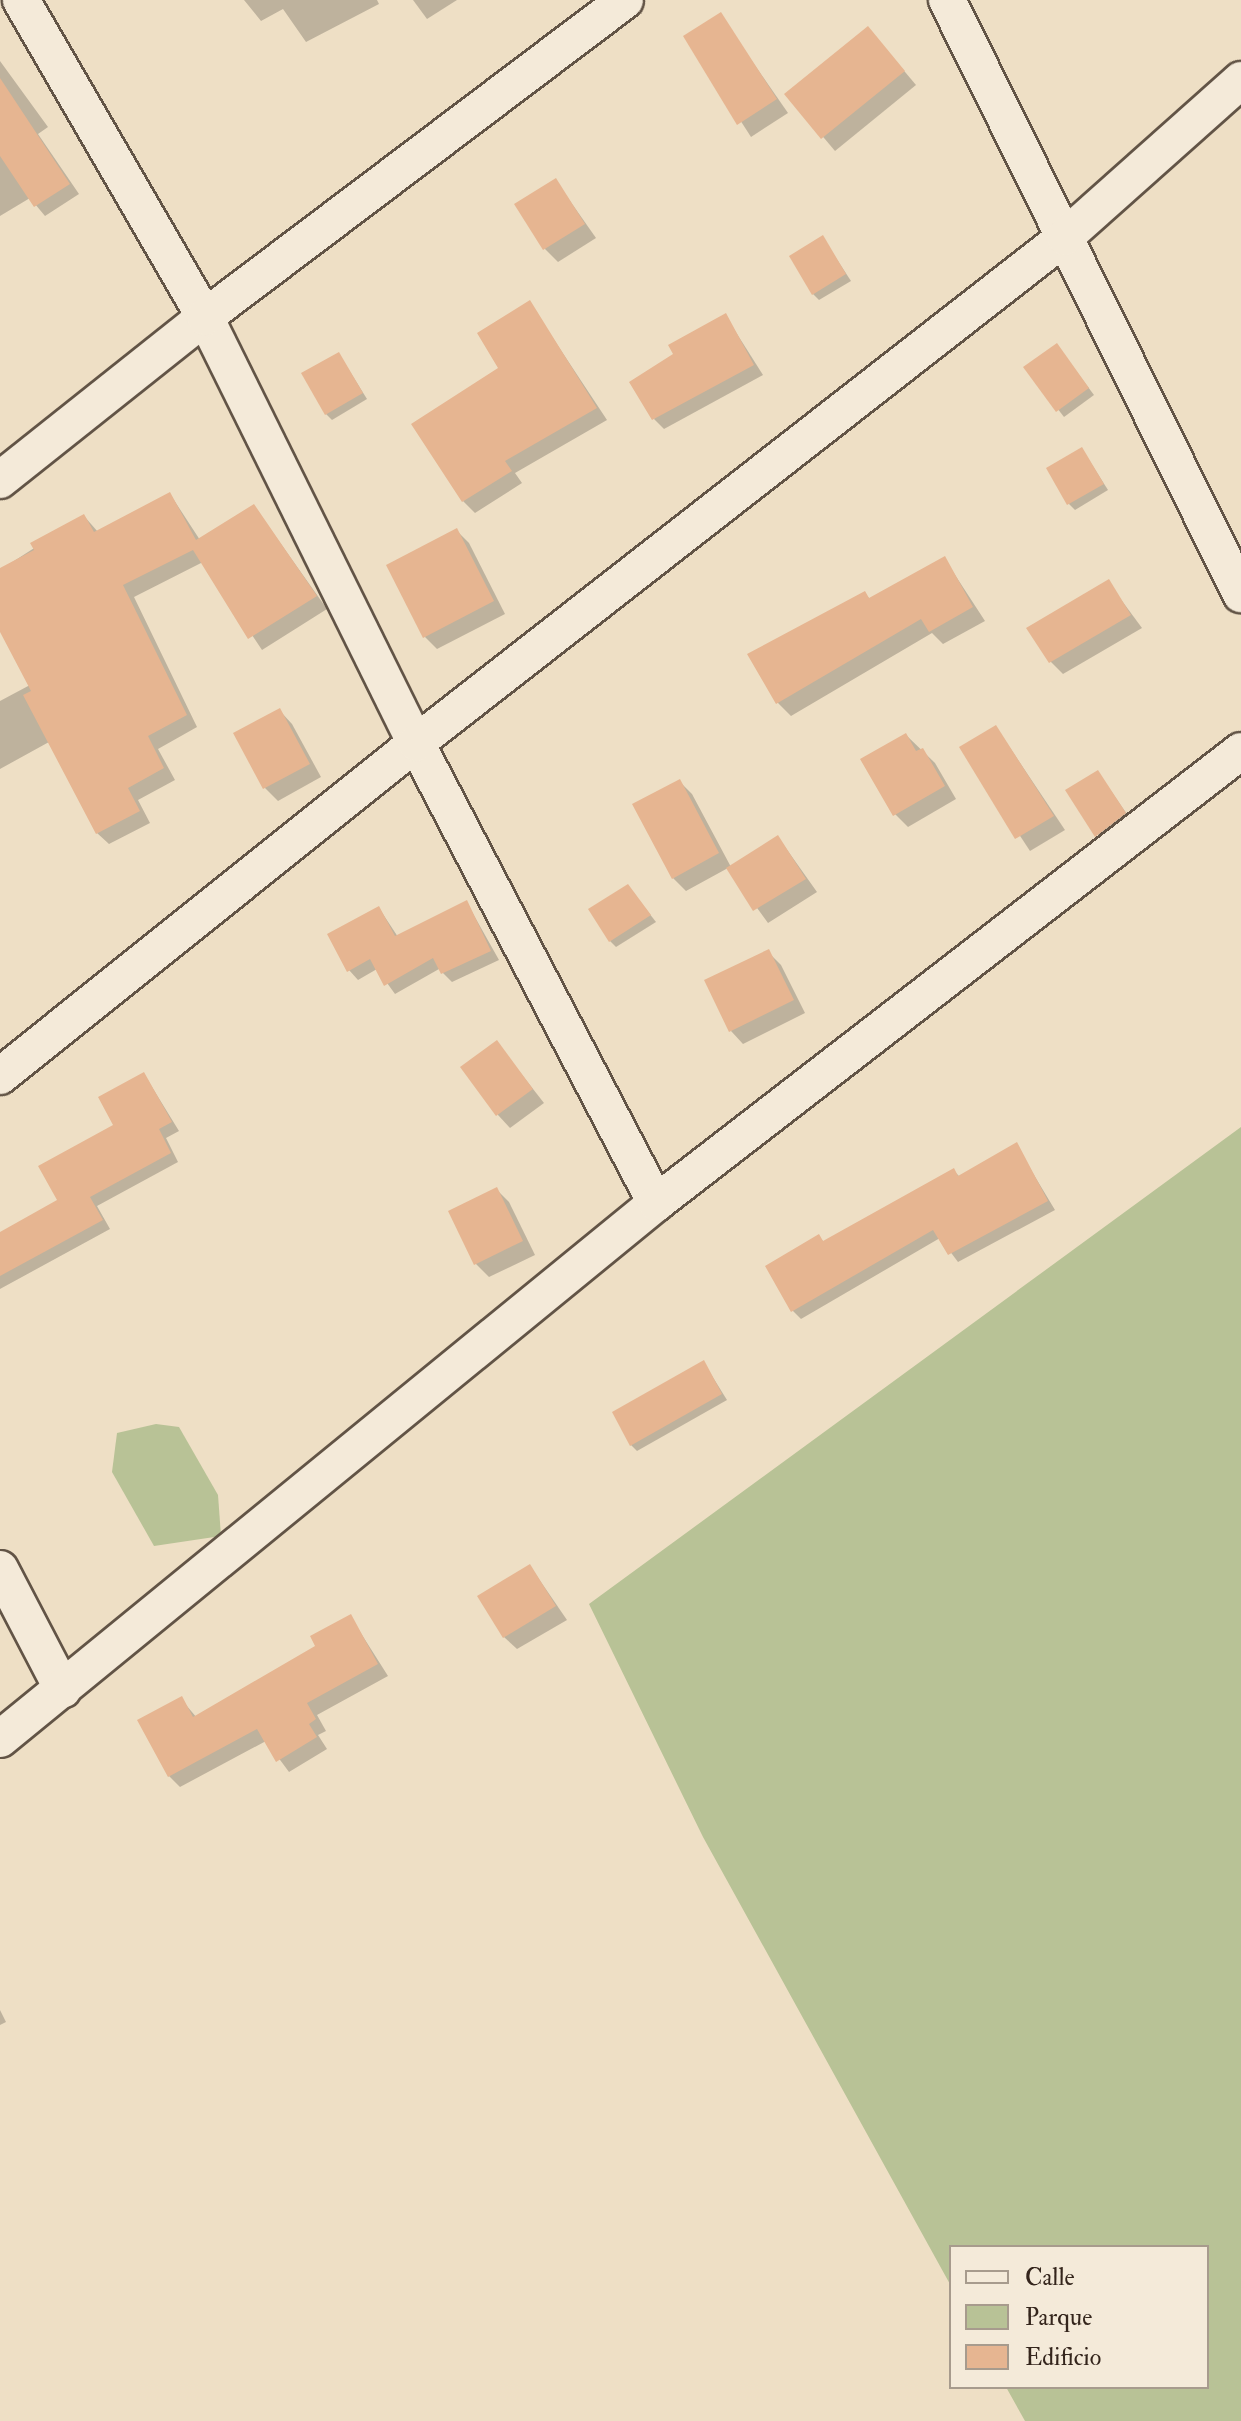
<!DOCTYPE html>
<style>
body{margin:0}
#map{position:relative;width:1241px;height:2421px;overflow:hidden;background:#eedfc5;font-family:"IM FELL Double Pica",serif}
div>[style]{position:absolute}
.green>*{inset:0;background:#b8c296}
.shadow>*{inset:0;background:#0003}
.building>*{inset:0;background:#e6b591}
.roads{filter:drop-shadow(2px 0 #625446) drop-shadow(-2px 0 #625446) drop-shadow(0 2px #625446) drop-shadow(0 -2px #625446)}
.minor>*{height:36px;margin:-18px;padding:0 18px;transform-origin:18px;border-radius:18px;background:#f4ead9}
span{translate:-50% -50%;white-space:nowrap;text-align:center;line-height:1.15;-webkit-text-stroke:6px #f4ead9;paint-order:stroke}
.legend{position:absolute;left:949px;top:2245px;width:260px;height:144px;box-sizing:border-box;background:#f4ead9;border:2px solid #a79b8d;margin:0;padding:10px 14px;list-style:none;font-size:24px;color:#34251c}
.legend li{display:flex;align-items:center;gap:16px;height:40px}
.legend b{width:40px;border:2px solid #a79b8d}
</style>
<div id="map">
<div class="green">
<i style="clip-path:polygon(1241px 1127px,1241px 2421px,1025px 2421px,1006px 2387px,1207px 2387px,1207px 2247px,951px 2247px,951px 2286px,703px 1837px,589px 1604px)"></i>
<i style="clip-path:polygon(156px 1424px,179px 1427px,218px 1495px,221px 1536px,154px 1546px,112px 1472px,117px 1433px)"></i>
</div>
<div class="shadow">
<i style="clip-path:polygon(244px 0,377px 0,379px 4px,306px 42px,283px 9px,261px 21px)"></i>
<i style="clip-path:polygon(413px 0,457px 0,427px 19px)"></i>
<i style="clip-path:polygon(720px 15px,788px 113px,751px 137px,686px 36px)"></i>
<i style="clip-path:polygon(868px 28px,916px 85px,835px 151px,787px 94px)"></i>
<i style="clip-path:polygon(0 61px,48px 127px,38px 134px,79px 194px,45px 216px,30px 198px,0 216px)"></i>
<i style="clip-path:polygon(556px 181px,596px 238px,558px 262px,545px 249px)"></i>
<i style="clip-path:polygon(823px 238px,851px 281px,819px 300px,813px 294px)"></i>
<i style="clip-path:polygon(529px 302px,607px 420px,515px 473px,522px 483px,475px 513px,463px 501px,501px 368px)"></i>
<i style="clip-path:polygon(725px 315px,763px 375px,664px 429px,654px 419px,676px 355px)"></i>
<i style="clip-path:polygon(1062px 352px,1094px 395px,1064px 417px,1026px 368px)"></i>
<i style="clip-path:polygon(339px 354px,367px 399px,332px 420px,326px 414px)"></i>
<i style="clip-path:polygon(1082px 449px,1108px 490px,1075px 510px,1069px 504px)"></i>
<i style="clip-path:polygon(170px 494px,200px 540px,254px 506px,327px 609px,262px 650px,203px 562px,134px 597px,197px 727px,158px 749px,175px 780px,138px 800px,150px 823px,109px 844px,97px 833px,49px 742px,0 769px,0 701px,30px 685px,0 628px,0 570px,84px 516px,98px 532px)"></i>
<i style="clip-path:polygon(456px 530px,469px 543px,505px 614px,437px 649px,425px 637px)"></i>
<i style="clip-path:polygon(944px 558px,985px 621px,943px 644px,932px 633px,791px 716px,778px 703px,750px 655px,865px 594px,871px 600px)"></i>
<i style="clip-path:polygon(1108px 582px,1142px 628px,1063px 674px,1050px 661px)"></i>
<i style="clip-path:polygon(280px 711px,292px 724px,321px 777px,278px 801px,265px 788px)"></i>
<i style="clip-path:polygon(996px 727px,1065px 830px,1030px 851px,962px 748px)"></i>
<i style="clip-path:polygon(906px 735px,935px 763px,956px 799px,908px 827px,895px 814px)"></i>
<i style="clip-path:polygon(1098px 772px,1131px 820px,1103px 842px,1068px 791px)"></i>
<i style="clip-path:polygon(679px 781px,692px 794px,731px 867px,778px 837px,817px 892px,768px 923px,728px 868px,686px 891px,673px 878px)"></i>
<i style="clip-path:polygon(628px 886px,656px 922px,616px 947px,610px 941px)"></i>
<i style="clip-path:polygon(467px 903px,499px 960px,452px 982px,439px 969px,395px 994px,377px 969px,358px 980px,349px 970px,379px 908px,398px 937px)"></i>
<i style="clip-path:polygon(768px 952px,781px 965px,805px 1013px,743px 1044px,731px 1031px)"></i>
<i style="clip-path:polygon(497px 1043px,544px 1103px,510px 1128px,498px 1115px)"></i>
<i style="clip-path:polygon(144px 1074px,179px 1131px,166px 1138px,178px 1162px,97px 1206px,110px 1229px,0 1289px,0 1234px,60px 1201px,116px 1126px)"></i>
<i style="clip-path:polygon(1016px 1145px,1055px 1210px,958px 1262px,940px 1238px,801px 1319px,793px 1311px,767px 1267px,819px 1237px,825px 1243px,953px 1170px,960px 1177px)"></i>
<i style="clip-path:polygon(496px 1189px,509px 1202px,535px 1255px,489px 1277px,476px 1264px,451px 1212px)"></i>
<i style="clip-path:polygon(704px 1363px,727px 1400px,637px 1451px,631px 1445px)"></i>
<i style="clip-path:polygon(530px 1566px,567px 1620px,517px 1649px,504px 1637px)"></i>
<i style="clip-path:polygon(350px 1616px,388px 1676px,317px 1715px,326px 1731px,318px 1735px,327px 1749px,289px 1772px,266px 1741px,180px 1787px,169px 1776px,181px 1699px,197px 1718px,318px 1646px)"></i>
<i style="clip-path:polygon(0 2010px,6px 2022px,0 2025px)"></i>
</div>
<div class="building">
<i style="clip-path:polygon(721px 12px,777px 99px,737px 125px,683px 36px)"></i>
<i style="clip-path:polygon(868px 26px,905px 71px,821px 139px,784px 94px)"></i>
<i style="clip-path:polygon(0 78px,70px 184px,34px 207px,0 156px)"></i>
<i style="clip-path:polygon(556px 178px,585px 224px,543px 250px,514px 204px)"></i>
<i style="clip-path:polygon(823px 235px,846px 274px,812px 295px,789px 256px)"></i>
<i style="clip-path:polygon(530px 300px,597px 408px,505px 461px,512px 471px,462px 502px,411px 424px,498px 368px,477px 333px)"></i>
<i style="clip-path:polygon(726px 313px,754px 365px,652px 420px,629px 382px,673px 354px,668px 345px)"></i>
<i style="clip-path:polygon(1057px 343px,1089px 388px,1056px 412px,1023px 367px)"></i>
<i style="clip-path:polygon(339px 352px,363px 393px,325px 415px,301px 373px)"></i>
<i style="clip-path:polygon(1082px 447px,1104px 484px,1067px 505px,1046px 468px)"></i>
<i style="clip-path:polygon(170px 492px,196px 540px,254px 504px,317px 596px,248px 639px,193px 550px,123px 585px,187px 715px,148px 736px,164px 768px,128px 788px,140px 811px,96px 834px,23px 695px,31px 691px,0 632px,0 568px,34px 550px,30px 543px,84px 514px,94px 532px)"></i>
<i style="clip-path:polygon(457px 528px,494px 601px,423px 638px,386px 565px)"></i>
<i style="clip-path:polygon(945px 556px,973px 607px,929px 632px,921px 619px,776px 704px,747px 654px,865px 591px,869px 598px)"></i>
<i style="clip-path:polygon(1109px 579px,1131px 615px,1049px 663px,1026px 628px)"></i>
<i style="clip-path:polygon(280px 708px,310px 764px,263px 789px,233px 733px)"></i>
<i style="clip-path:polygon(996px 725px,1054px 816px,1015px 839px,959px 747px)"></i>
<i style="clip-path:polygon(906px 733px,916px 751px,923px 748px,945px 786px,893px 816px,860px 759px)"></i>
<i style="clip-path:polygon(1098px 770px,1126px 813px,1095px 837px,1065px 790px)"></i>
<i style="clip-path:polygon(680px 779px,719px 853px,672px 879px,632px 804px)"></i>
<i style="clip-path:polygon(778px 835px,806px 879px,753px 911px,726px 868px)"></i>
<i style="clip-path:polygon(628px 884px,651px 915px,609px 942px,588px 909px)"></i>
<i style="clip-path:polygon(467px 900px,491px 951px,441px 974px,433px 958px,384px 986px,370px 959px,347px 972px,327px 934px,379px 906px,395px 936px)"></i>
<i style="clip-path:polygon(769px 949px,794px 1000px,729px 1032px,704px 980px)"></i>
<i style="clip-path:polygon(497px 1040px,533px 1089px,496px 1116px,460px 1067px)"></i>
<i style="clip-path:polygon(144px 1072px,172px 1122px,159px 1129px,171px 1153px,90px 1197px,103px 1220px,0 1276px,0 1232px,57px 1200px,38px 1166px,113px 1125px,98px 1097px)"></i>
<i style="clip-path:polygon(1017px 1142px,1048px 1201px,948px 1255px,933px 1230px,791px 1312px,765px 1266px,819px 1234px,823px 1241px,954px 1168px,958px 1176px)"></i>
<i style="clip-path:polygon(497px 1187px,523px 1241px,474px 1265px,448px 1211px)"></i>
<i style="clip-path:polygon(704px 1360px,722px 1394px,630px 1446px,612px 1412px)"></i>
<i style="clip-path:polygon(530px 1564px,556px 1606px,503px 1638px,477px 1596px)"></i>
<i style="clip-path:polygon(351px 1614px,378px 1664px,307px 1703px,316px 1719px,309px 1724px,317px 1737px,276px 1762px,257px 1729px,168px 1777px,137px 1720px,182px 1696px,193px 1717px,315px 1646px,310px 1636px)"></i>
</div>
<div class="roads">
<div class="minor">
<i style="left:21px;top:0;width:367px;rotate:59.9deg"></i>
<i style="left:205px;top:317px;width:475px;rotate:63.7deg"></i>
<i style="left:416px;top:743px;width:519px;rotate:62.45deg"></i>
<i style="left:947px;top:0;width:663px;rotate:63.67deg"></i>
<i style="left:0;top:480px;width:262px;rotate:-38.5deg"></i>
<i style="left:205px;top:317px;width:526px;rotate:-37.04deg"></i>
<i style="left:0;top:1076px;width:533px;rotate:-38.68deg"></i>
<i style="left:416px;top:743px;width:823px;rotate:-37.94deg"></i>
<i style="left:1065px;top:237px;width:236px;rotate:-41.7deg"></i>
<i style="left:0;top:1569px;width:136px;rotate:62.5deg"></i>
<i style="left:0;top:1739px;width:847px;rotate:-39.25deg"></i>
<i style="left:656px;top:1203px;width:739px;rotate:-37.69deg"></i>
</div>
</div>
<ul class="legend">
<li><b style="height:10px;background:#f4ead9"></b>Calle</li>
<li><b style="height:22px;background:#b8c296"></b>Parque</li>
<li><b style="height:22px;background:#e6b591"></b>Edificio</li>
</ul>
</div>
